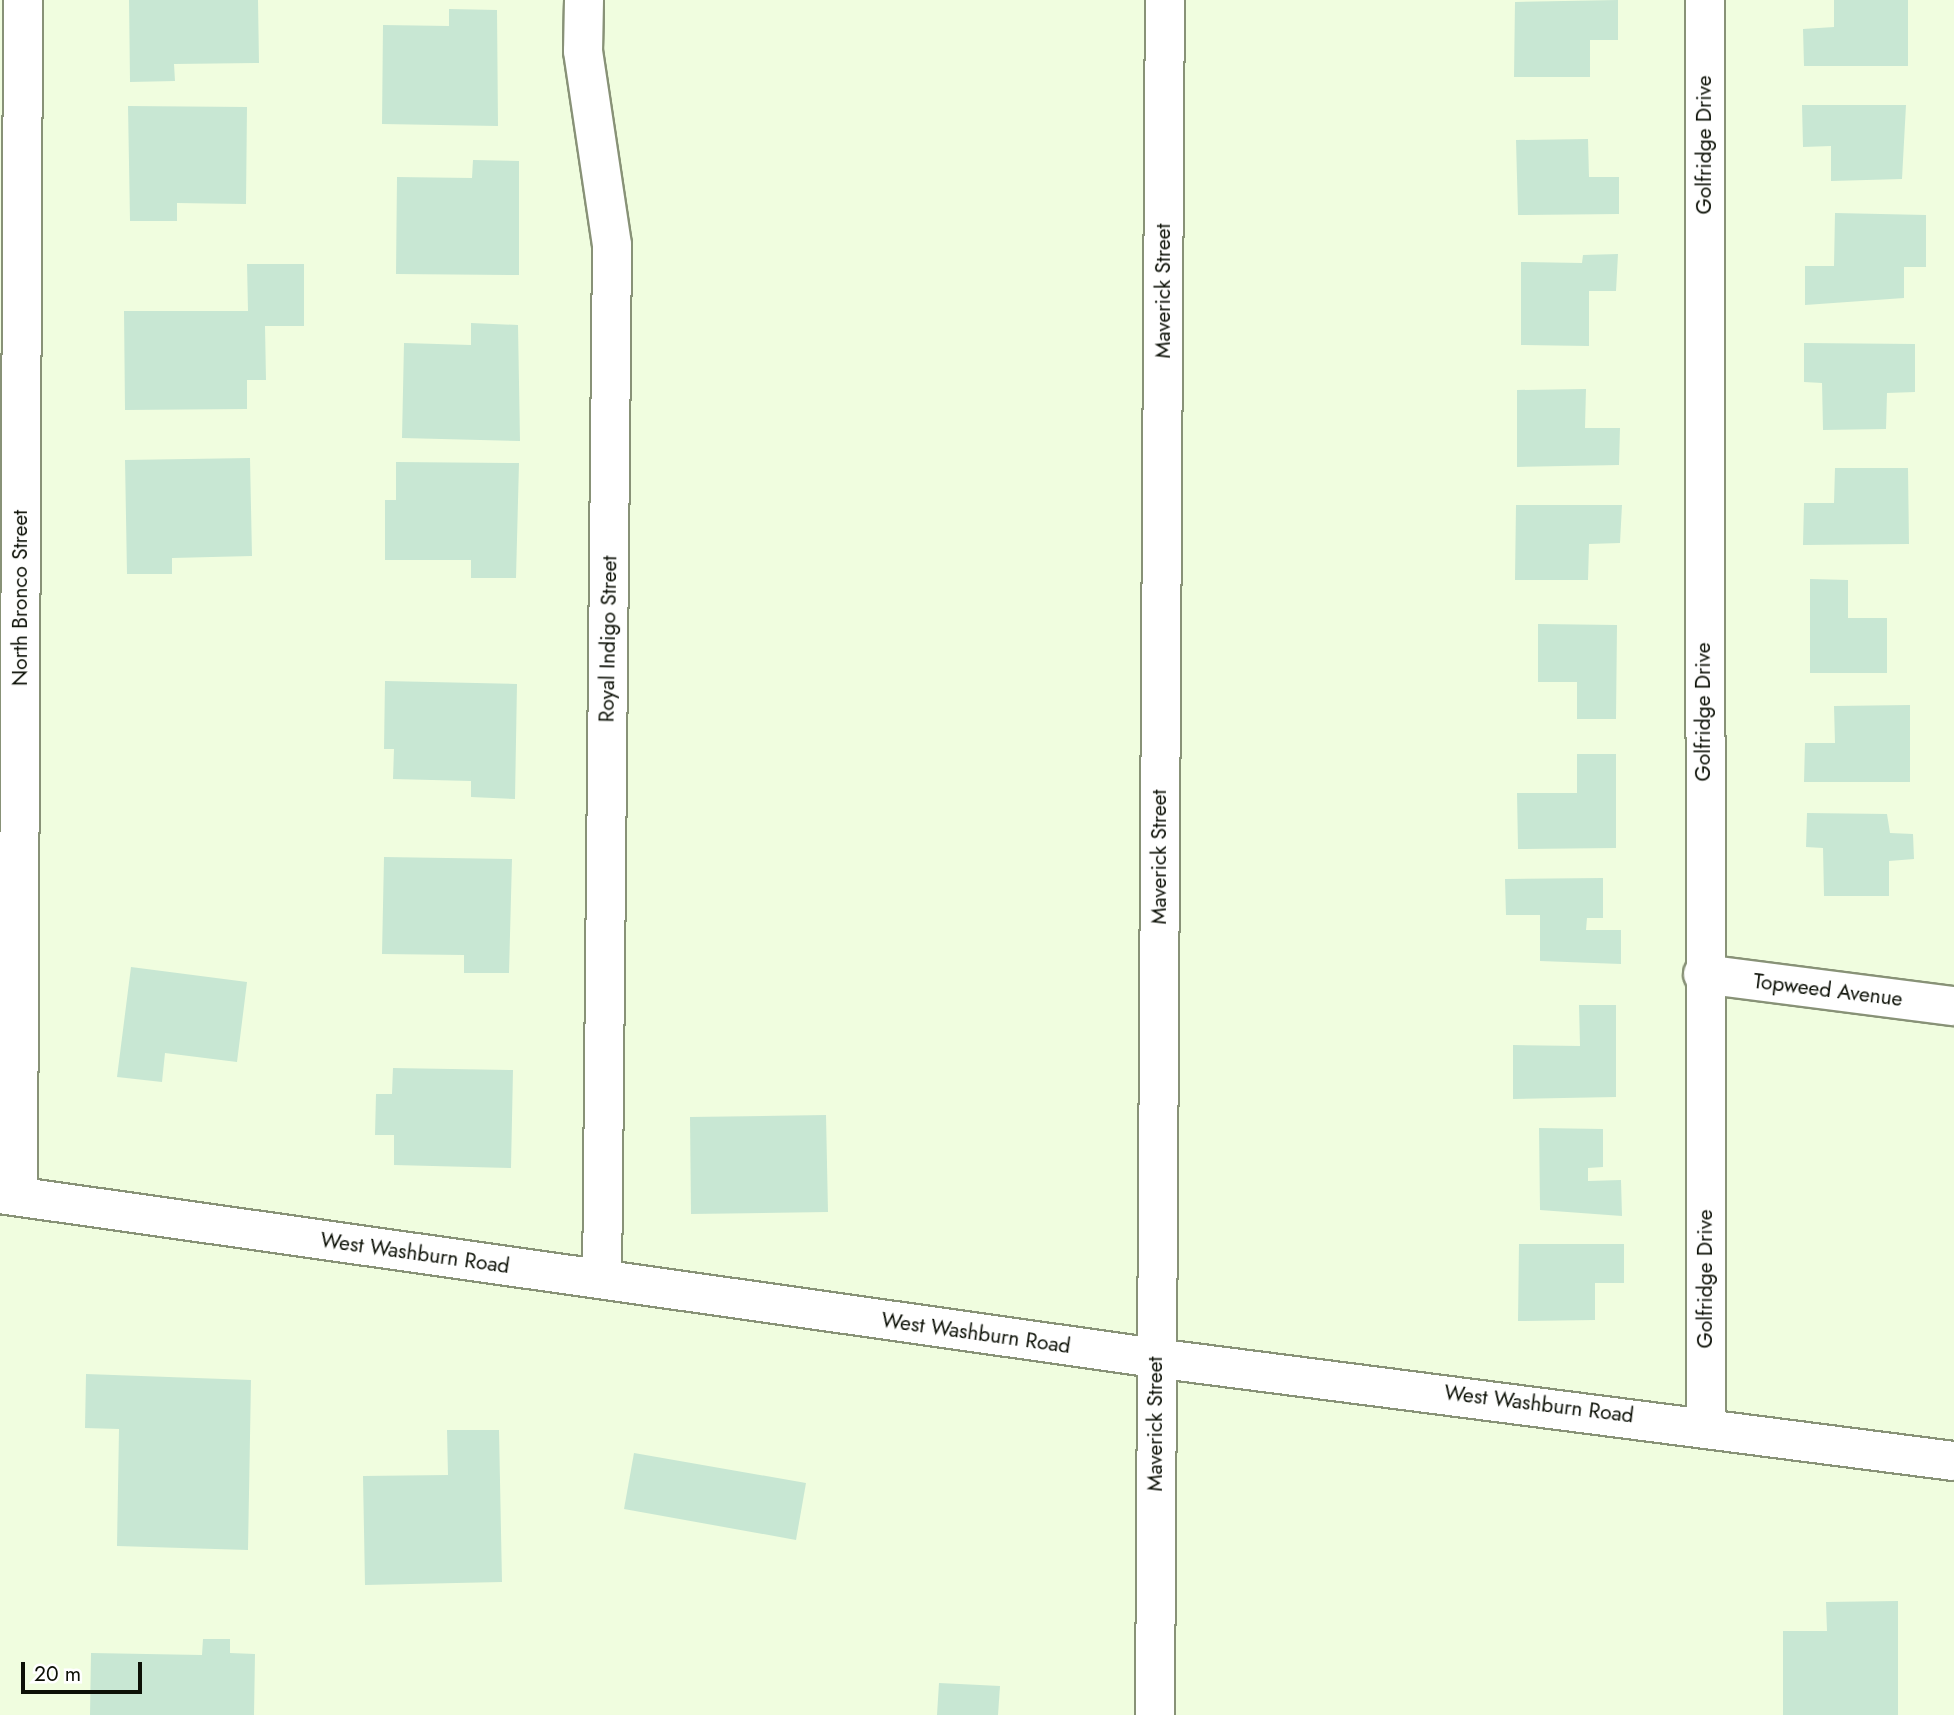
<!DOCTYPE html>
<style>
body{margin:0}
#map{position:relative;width:1954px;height:1715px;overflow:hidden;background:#f0fddf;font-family:Jost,sans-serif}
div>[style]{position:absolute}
.building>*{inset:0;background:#c8e7d3}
.roads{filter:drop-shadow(2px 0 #889277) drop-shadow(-2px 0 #889277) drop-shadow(0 2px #889277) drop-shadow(0 -2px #889277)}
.minor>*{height:38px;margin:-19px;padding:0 19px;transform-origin:19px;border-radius:19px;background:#fff}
span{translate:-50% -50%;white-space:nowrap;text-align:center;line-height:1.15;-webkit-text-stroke:7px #fff;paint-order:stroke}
.street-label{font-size:21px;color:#0c1006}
.scale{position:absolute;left:21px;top:1662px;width:121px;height:32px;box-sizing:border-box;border:4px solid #0c1006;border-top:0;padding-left:9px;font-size:21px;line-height:24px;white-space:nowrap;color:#0c1006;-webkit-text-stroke:5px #fff;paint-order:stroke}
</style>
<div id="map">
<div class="building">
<i style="clip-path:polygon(129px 0,258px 0,259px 63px,174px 64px,175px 81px,130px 82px)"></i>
<i style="clip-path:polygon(1618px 0,1618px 40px,1590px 40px,1590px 77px,1514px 77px,1515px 2px)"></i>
<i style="clip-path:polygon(1834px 0,1908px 0,1908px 66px,1804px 66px,1803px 29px,1834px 27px)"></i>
<i style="clip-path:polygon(449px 9px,497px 10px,498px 126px,382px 124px,383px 25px,449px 26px)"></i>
<i style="clip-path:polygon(1802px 105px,1906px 105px,1902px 179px,1831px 181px,1831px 146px,1803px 147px)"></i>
<i style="clip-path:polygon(128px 106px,247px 107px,246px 204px,177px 203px,177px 221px,130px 221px)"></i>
<i style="clip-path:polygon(1588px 139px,1589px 177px,1619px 177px,1619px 214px,1518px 215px,1516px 140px)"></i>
<i style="clip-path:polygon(473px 160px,519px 161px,519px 275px,396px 274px,397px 177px,472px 178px)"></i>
<i style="clip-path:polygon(1835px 213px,1926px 215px,1926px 267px,1904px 267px,1904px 298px,1805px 305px,1805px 266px,1834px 266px)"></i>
<i style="clip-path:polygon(1618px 254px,1616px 291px,1589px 291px,1589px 346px,1521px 345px,1521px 262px,1582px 263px,1583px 255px)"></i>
<i style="clip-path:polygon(247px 264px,304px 264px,304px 326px,265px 326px,266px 380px,247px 380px,247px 409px,125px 410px,124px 311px,248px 311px)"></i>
<i style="clip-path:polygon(471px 323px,518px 325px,520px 441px,402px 438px,404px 343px,471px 345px)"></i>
<i style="clip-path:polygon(1804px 343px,1915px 344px,1915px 392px,1887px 393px,1886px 429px,1823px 430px,1822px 383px,1804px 382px)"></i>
<i style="clip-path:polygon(1586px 389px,1585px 428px,1620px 428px,1619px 465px,1517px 467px,1517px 390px)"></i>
<i style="clip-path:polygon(250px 458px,252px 556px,172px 558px,172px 574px,127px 574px,125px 460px)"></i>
<i style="clip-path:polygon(396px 462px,519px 463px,516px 578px,471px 578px,471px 560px,385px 560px,385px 500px,396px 500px)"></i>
<i style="clip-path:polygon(1835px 468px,1908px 468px,1909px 544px,1803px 545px,1804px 503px,1834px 503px)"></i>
<i style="clip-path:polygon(1516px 505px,1622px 505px,1620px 543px,1589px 544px,1588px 580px,1515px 580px)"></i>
<i style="clip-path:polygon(1810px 579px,1848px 580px,1848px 618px,1887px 618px,1887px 673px,1810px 673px)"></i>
<i style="clip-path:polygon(1538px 624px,1617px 625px,1616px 719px,1577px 719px,1577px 682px,1538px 682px)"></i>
<i style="clip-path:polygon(385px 681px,517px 684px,515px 799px,471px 797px,471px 781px,393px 779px,394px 749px,384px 749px)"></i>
<i style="clip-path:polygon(1910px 705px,1910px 782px,1804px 782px,1805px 743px,1835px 743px,1834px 706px)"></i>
<i style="clip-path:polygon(1577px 754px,1616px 754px,1616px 848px,1518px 849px,1517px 793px,1577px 793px)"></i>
<i style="clip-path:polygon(1807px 813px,1887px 814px,1890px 833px,1913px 834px,1914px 859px,1889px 861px,1889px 896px,1824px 896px,1823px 848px,1806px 847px)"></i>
<i style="clip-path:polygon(384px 857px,512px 859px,509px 973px,464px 973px,464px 955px,382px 954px)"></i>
<i style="clip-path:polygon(1603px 878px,1603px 918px,1587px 918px,1586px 930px,1621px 930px,1621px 964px,1540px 961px,1540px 915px,1506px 915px,1505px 879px)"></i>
<i style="clip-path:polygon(131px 967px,247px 982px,237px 1062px,165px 1053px,162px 1082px,117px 1077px)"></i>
<i style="clip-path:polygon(1579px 1005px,1616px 1005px,1616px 1097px,1513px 1099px,1513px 1045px,1580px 1046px)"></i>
<i style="clip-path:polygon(393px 1068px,513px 1070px,511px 1168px,394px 1165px,394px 1135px,375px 1135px,376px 1094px,392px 1094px)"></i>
<i style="clip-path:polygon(826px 1115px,828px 1212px,691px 1214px,690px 1117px)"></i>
<i style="clip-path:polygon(1539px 1128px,1603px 1129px,1603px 1167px,1588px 1168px,1588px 1181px,1621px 1180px,1622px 1216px,1540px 1210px)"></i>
<i style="clip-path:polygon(1519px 1244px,1624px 1244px,1624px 1283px,1595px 1283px,1595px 1320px,1518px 1321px)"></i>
<i style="clip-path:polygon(86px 1374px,251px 1380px,248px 1550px,117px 1546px,119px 1429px,85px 1428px)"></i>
<i style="clip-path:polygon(447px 1430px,499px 1430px,502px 1582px,365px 1585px,363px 1476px,448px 1475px)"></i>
<i style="clip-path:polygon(634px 1453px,806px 1483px,796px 1540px,624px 1509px)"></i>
<i style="clip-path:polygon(1898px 1601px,1898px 1715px,1783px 1715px,1783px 1631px,1827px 1631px,1826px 1602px)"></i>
<i style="clip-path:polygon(203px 1639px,230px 1639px,230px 1653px,255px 1654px,254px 1715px,90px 1715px,91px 1653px,202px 1655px)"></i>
<i style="clip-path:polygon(939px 1683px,1000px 1686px,998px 1715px,937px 1715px)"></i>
</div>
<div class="roads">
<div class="minor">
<i style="left:584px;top:0;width:51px;rotate:91.1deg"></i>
<i style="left:583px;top:51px;width:196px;rotate:81.5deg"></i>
<i style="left:612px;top:245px;width:1034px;rotate:90.55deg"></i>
<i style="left:1705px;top:0;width:1424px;rotate:89.96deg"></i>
<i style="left:1703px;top:974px;width:253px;rotate:7.3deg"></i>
<i style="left:0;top:1194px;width:1167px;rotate:8.08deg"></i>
<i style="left:1155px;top:1358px;width:806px;rotate:7.35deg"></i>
<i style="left:18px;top:1196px;width:1196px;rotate:-89.76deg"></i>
<i style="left:1155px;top:1715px;width:1715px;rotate:-89.67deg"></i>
</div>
</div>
<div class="street-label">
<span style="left:1704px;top:145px;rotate:-90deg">Golfridge Drive</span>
<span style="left:1163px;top:291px;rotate:-90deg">Maverick Street</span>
<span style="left:20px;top:598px;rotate:-90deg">North Bronco Street</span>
<span style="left:608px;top:639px;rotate:-89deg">Royal Indigo Street</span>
<span style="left:1703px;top:712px;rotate:-90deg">Golfridge Drive</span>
<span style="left:1159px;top:857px;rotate:-90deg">Maverick Street</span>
<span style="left:1828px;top:990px;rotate:7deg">Topweed Avenue</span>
<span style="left:415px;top:1253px;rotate:8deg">West Washburn Road</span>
<span style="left:1705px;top:1279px;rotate:-90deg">Golfridge Drive</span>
<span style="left:976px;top:1333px;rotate:8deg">West Washburn Road</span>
<span style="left:1539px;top:1404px;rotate:7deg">West Washburn Road</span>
<span style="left:1155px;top:1424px;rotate:-90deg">Maverick Street</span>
</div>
<div class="scale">20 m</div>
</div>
